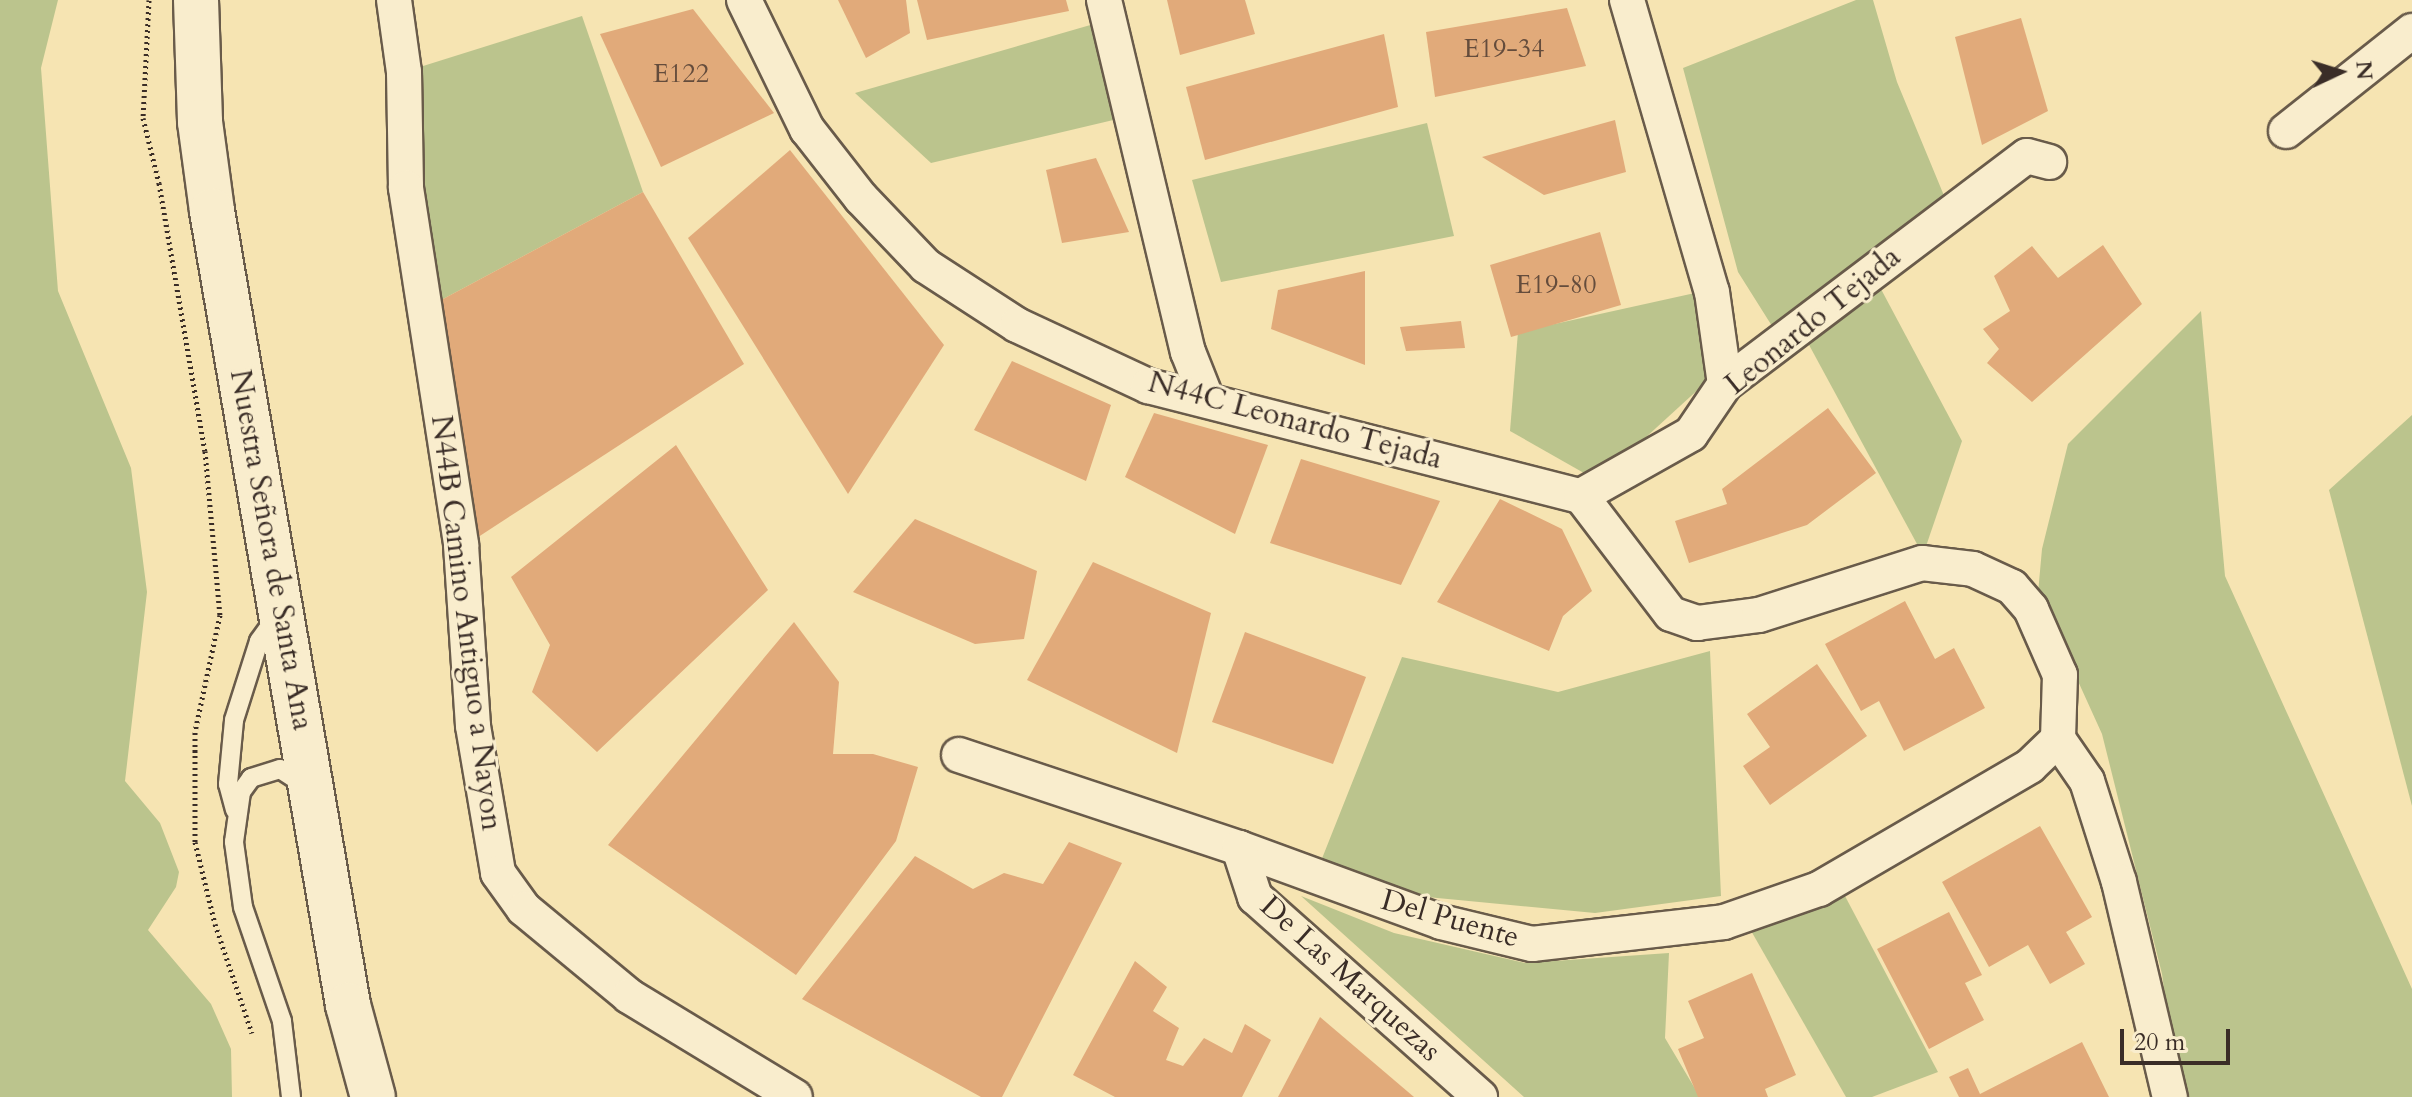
<!DOCTYPE html>
<meta charset="utf-8">
<style>
body{margin:0}
#map{position:relative;width:2412px;height:1097px;overflow:hidden;background:#f6e4b2;font-family:Cardo,serif}
div>[style]{position:absolute}
.green>*{inset:0;background:#bbc48d}
.building>*{inset:0;background:#e1aa7a}
.path>*{height:5px;margin-top:-2.5px;transform-origin:0;background:repeating-linear-gradient(90deg,#3a2d27 0 2px,transparent 0 6px)}
.roads{filter:drop-shadow(2px 0 #695b4a) drop-shadow(-2px 0 #695b4a) drop-shadow(0 2px #695b4a) drop-shadow(0 -2px #695b4a)}
.lane>*{height:18px;margin:-9px;padding:0 9px;transform-origin:9px;border-radius:9px;background:#f9edcd}
.street>*{height:34px;margin:-17px;padding:0 17px;transform-origin:17px;border-radius:17px;background:#f9edcd}
.secondary>*{height:44px;margin:-22px;padding:0 22px;transform-origin:22px;border-radius:22px;background:#f9edcd}
span{translate:-50% -50%;white-space:nowrap;text-align:center;line-height:1.15;-webkit-text-stroke:6px #f9edcd;paint-order:stroke}
.number-label{font-size:26px;color:#644c3c}
.number-label span{-webkit-text-stroke-width:0}
.street-label{font-size:30px;color:#3a2d27}
.north{position:absolute;left:2300px;top:32px;width:80px;height:80px;-webkit-text-stroke:6px #f9edcd;paint-order:stroke;rotate:86deg;font-size:22px;font-weight:700;line-height:32px;text-align:center;color:#3a2d27}
.north::after{content:'';display:block;margin:auto;width:28px;height:36px;background:#3a2d27;clip-path:polygon(50% 0,100% 100%,50% 72%,0 100%)}
.scale{position:absolute;left:2120px;top:1029px;width:110px;height:36px;box-sizing:border-box;border:4px solid #3a2d27;border-top:0;padding-left:10px;font-size:24px;line-height:28px;white-space:nowrap;color:#3a2d27;-webkit-text-stroke:6px #f9edcd;paint-order:stroke}
</style>
<div id="map">
<div class="green">
<i style="clip-path:polygon(0 0,58px 0,41px 68px,58px 291px,131px 468px,147px 592px,125px 781px,160px 823px,179px 872px,176px 887px,148px 930px,211px 1004px,231px 1049px,232px 1097px,0 1097px)"></i>
<i style="clip-path:polygon(1856px 0,1873px 0,1897px 82px,1945px 198px,1772px 326px,1738px 272px,1683px 68px)"></i>
<i style="clip-path:polygon(1125px 15px,1143px 113px,931px 163px,855px 93px)"></i>
<i style="clip-path:polygon(582px 16px,643px 192px,430px 306px,404px 72px)"></i>
<i style="clip-path:polygon(1427px 123px,1454px 236px,1221px 282px,1192px 180px)"></i>
<i style="clip-path:polygon(1874px 276px,1962px 441px,1923px 555px,1802px 332px)"></i>
<i style="clip-path:polygon(1704px 291px,1737px 354px,1598px 481px,1510px 431px,1518px 332px)"></i>
<i style="clip-path:polygon(2201px 311px,2225px 576px,2412px 989px,2412px 1097px,2179px 1097px,2162px 974px,2102px 734px,2038px 593px,2042px 549px,2068px 444px)"></i>
<i style="clip-path:polygon(2412px 415px,2412px 806px,2329px 490px)"></i>
<i style="clip-path:polygon(1710px 651px,1721px 896px,1595px 913px,1427px 897px,1321px 861px,1402px 657px,1558px 692px)"></i>
<i style="clip-path:polygon(1836px 879px,1938px 1072px,1872px 1097px,1846px 1097px,1742px 915px)"></i>
<i style="clip-path:polygon(1301px 896px,1394px 933px,1525px 963px,1669px 953px,1665px 1038px,1700px 1097px,1524px 1097px)"></i>
</div>
<div class="building">
<i style="clip-path:polygon(838px 0,906px 0,910px 33px,866px 58px)"></i>
<i style="clip-path:polygon(917px 0,1066px 0,1069px 11px,927px 40px)"></i>
<i style="clip-path:polygon(1167px 0,1245px 0,1255px 34px,1180px 55px)"></i>
<i style="clip-path:polygon(1567px 8px,1586px 66px,1435px 97px,1426px 32px)"></i>
<i style="clip-path:polygon(693px 9px,774px 113px,661px 167px,600px 34px)"></i>
<i style="clip-path:polygon(2021px 18px,2048px 111px,1982px 145px,1955px 37px)"></i>
<i style="clip-path:polygon(1384px 34px,1398px 107px,1205px 160px,1186px 87px)"></i>
<i style="clip-path:polygon(1615px 120px,1626px 172px,1544px 195px,1482px 157px)"></i>
<i style="clip-path:polygon(790px 150px,944px 345px,848px 494px,688px 238px)"></i>
<i style="clip-path:polygon(1096px 158px,1129px 232px,1062px 243px,1046px 170px)"></i>
<i style="clip-path:polygon(643px 192px,744px 364px,469px 543px,430px 306px)"></i>
<i style="clip-path:polygon(1600px 232px,1621px 305px,1511px 337px,1490px 265px)"></i>
<i style="clip-path:polygon(2103px 245px,2142px 304px,2032px 402px,1987px 363px,1999px 349px,1983px 329px,2010px 311px,1994px 276px,2032px 246px,2058px 278px)"></i>
<i style="clip-path:polygon(1365px 271px,1365px 365px,1271px 329px,1278px 290px)"></i>
<i style="clip-path:polygon(1461px 321px,1465px 348px,1406px 351px,1400px 327px)"></i>
<i style="clip-path:polygon(1012px 361px,1111px 405px,1086px 481px,974px 430px)"></i>
<i style="clip-path:polygon(1828px 408px,1876px 473px,1807px 525px,1689px 563px,1675px 521px,1727px 504px,1722px 489px)"></i>
<i style="clip-path:polygon(1154px 413px,1268px 445px,1235px 534px,1125px 477px)"></i>
<i style="clip-path:polygon(676px 445px,768px 590px,597px 752px,532px 692px,550px 645px,511px 577px)"></i>
<i style="clip-path:polygon(1301px 459px,1440px 501px,1401px 585px,1270px 543px)"></i>
<i style="clip-path:polygon(1500px 499px,1562px 529px,1592px 591px,1563px 616px,1549px 651px,1437px 602px)"></i>
<i style="clip-path:polygon(915px 519px,1037px 571px,1024px 639px,975px 644px,853px 592px)"></i>
<i style="clip-path:polygon(1093px 562px,1211px 613px,1177px 753px,1027px 680px)"></i>
<i style="clip-path:polygon(1905px 601px,1935px 659px,1954px 648px,1985px 708px,1904px 751px,1879px 701px,1861px 711px,1825px 644px)"></i>
<i style="clip-path:polygon(794px 622px,839px 682px,833px 754px,873px 754px,918px 767px,896px 841px,796px 975px,608px 845px)"></i>
<i style="clip-path:polygon(1245px 632px,1366px 677px,1333px 764px,1212px 722px)"></i>
<i style="clip-path:polygon(1817px 664px,1867px 736px,1770px 805px,1743px 766px,1770px 747px,1747px 714px)"></i>
<i style="clip-path:polygon(2040px 826px,2092px 917px,2066px 932px,2085px 964px,2050px 984px,2028px 945px,1989px 967px,1942px 882px)"></i>
<i style="clip-path:polygon(1069px 842px,1122px 863px,1002px 1097px,981px 1097px,802px 999px,915px 856px,973px 889px,1004px 873px,1043px 884px)"></i>
<i style="clip-path:polygon(1949px 912px,1982px 975px,1965px 983px,1984px 1020px,1929px 1049px,1877px 949px)"></i>
<i style="clip-path:polygon(1135px 961px,1167px 987px,1153px 1011px,1179px 1028px,1166px 1060px,1183px 1066px,1204px 1038px,1232px 1053px,1245px 1024px,1271px 1040px,1242px 1097px,1115px 1097px,1073px 1075px)"></i>
<i style="clip-path:polygon(1752px 973px,1796px 1075px,1765px 1089px,1768px 1097px,1698px 1097px,1678px 1049px,1704px 1038px,1688px 1001px)"></i>
<i style="clip-path:polygon(1320px 1017px,1414px 1097px,1278px 1097px)"></i>
<i style="clip-path:polygon(2082px 1042px,2109px 1097px,1959px 1097px,1949px 1077px,1968px 1068px,1980px 1094px)"></i>
</div>
<div class="path">
<i style="left:149px;top:0;width:118px;rotate:92.9deg"></i>
<i style="left:143px;top:118px;width:67px;rotate:76.2deg"></i>
<i style="left:159px;top:183px;width:272px;rotate:80.3deg"></i>
<i style="left:205px;top:451px;width:165px;rotate:84.8deg"></i>
<i style="left:220px;top:615px;width:120px;rotate:102.1deg"></i>
<i style="left:195px;top:732px;width:110px;rotate:90deg"></i>
<i style="left:195px;top:842px;width:84px;rotate:76.3deg"></i>
<i style="left:215px;top:924px;width:115px;rotate:71.3deg"></i>
</div>
<div class="roads">
<div class="lane">
<i style="left:235px;top:810px;width:27px;rotate:-105deg"></i>
<i style="left:228px;top:784px;width:64px;rotate:-84.6deg"></i>
<i style="left:234px;top:720px;width:83px;rotate:-72.4deg"></i>
<i style="left:259px;top:641px;width:29px;rotate:-54deg"></i>
<i style="left:291px;top:1097px;width:77px;rotate:-96.8deg"></i>
<i style="left:282px;top:1021px;width:120px;rotate:-108.9deg"></i>
<i style="left:243px;top:907px;width:66px;rotate:-97.9deg"></i>
<i style="left:234px;top:842px;width:50px;rotate:-82deg"></i>
<i style="left:241px;top:792px;width:17px;rotate:-54deg"></i>
<i style="left:251px;top:778px;width:30px;rotate:-17deg"></i>
<i style="left:280px;top:769px;width:31px;rotate:33deg"></i>
</div>
<div class="street">
<i style="left:394px;top:0;width:73px;rotate:82.1deg"></i>
<i style="left:404px;top:72px;width:116px;rotate:89deg"></i>
<i style="left:406px;top:188px;width:361px;rotate:81.2deg"></i>
<i style="left:461px;top:545px;width:181px;rotate:86.2deg"></i>
<i style="left:473px;top:726px;width:149px;rotate:80.3deg"></i>
<i style="left:498px;top:873px;width:44px;rotate:54.2deg"></i>
<i style="left:524px;top:909px;width:136px;rotate:39.6deg"></i>
<i style="left:629px;top:996px;width:194px;rotate:31.3deg"></i>
<i style="left:744px;top:0;width:144px;rotate:64deg"></i>
<i style="left:807px;top:129px;width:88px;rotate:52deg"></i>
<i style="left:861px;top:198px;width:94px;rotate:46.3deg"></i>
<i style="left:926px;top:266px;width:108px;rotate:33deg"></i>
<i style="left:1017px;top:325px;width:145px;rotate:25deg"></i>
<i style="left:1148px;top:386px;width:447px;rotate:14.3deg"></i>
<i style="left:1104px;top:0;width:362px;rotate:76.6deg"></i>
<i style="left:1188px;top:352px;width:52px;rotate:68.4deg"></i>
<i style="left:1627px;top:0;width:304px;rotate:73.8deg"></i>
<i style="left:1712px;top:292px;width:93px;rotate:82deg"></i>
<i style="left:2286px;top:131px;width:161px;rotate:-38.4deg"></i>
<i style="left:1581px;top:496px;width:148px;rotate:52.7deg"></i>
<i style="left:1671px;top:614px;width:28px;rotate:19deg"></i>
<i style="left:1697px;top:623px;width:63px;rotate:-7.4deg"></i>
<i style="left:1759px;top:615px;width:171px;rotate:-17.7deg"></i>
<i style="left:1922px;top:563px;width:51px;rotate:6.7deg"></i>
<i style="left:1973px;top:569px;width:43px;rotate:24.8deg"></i>
<i style="left:2012px;top:587px;width:29px;rotate:49deg"></i>
<i style="left:2031px;top:609px;width:72px;rotate:66.3deg"></i>
<i style="left:2060px;top:675px;width:64px;rotate:91.8deg"></i>
<i style="left:2058px;top:739px;width:51px;rotate:55.4deg"></i>
<i style="left:2087px;top:781px;width:106px;rotate:72.4deg"></i>
<i style="left:2119px;top:882px;width:221px;rotate:76.7deg"></i>
<i style="left:1581px;top:496px;width:126px;rotate:-29.4deg"></i>
<i style="left:1691px;top:434px;width:60px;rotate:-55.8deg"></i>
<i style="left:1725px;top:384px;width:378px;rotate:-37.1deg"></i>
<i style="left:2027px;top:156px;width:23px;rotate:15deg"></i>
<i style="left:959px;top:755px;width:295px;rotate:18.4deg"></i>
<i style="left:1239px;top:848px;width:215px;rotate:20.1deg"></i>
<i style="left:1441px;top:922px;width:94px;rotate:13.6deg"></i>
<i style="left:1532px;top:944px;width:193px;rotate:-6.5deg"></i>
<i style="left:1724px;top:922px;width:101px;rotate:-19.2deg"></i>
<i style="left:1819px;top:889px;width:244px;rotate:-30.2deg"></i>
<i style="left:2030px;top:766px;width:39px;rotate:-44deg"></i>
<i style="left:1239px;top:848px;width:52px;rotate:71.9deg"></i>
<i style="left:1255px;top:897px;width:301px;rotate:41.6deg"></i>
</div>
<div class="secondary">
<i style="left:196px;top:0;width:122px;rotate:88.1deg"></i>
<i style="left:200px;top:122px;width:90px;rotate:82.3deg"></i>
<i style="left:212px;top:211px;width:806px;rotate:80.28deg"></i>
<i style="left:348px;top:1005px;width:95px;rotate:74.8deg"></i>
</div>
</div>
<div class="number-label">
<span style="left:1504px;top:49px">E19-34</span>
<span style="left:681px;top:74px">E122</span>
<span style="left:1556px;top:285px">E19-80</span>
</div>
<div class="street-label">
<span style="left:1813px;top:321px;rotate:-39deg">Leonardo Tejada</span>
<span style="left:1295px;top:421px;rotate:15deg">N44C Leonardo Tejada</span>
<span style="left:271px;top:550px;rotate:80deg">Nuestra Señora de Santa Ana</span>
<span style="left:466px;top:623px;rotate:83deg">N44B Camino Antiguo a Nayon</span>
<span style="left:1450px;top:919px;rotate:16deg">Del Puente</span>
<span style="left:1350px;top:979px;rotate:42deg">De Las Marquezas</span>
</div>
<div class="north">N</div>
<div class="scale">20 m</div>
</div>
